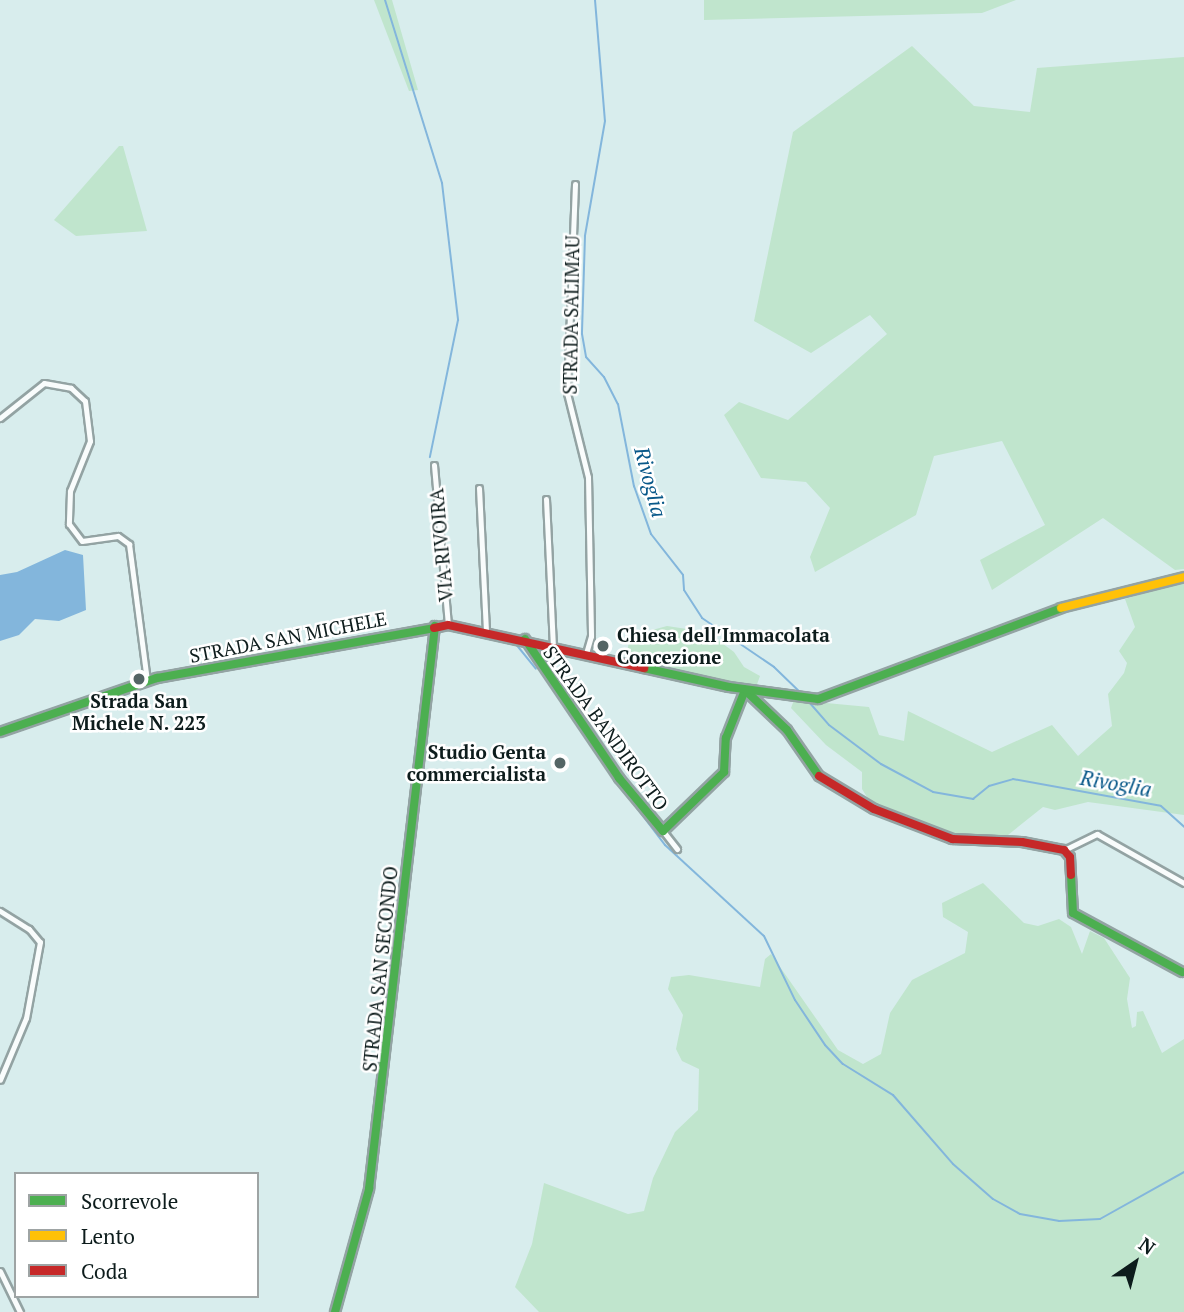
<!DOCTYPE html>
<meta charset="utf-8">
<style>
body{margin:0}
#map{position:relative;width:1184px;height:1312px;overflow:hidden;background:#d8eded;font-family:"PT Serif",serif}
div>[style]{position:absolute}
.green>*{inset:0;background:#c0e5cd}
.water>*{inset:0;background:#83b6dc}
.stream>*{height:2px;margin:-1px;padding:0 1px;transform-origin:1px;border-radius:1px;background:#83b6dc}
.roads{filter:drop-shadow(2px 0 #93a3a3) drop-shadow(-2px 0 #93a3a3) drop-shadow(0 2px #93a3a3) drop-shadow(0 -2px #93a3a3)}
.street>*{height:5px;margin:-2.5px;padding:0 2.5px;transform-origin:2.5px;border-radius:2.5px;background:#f9fcfc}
.fast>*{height:8px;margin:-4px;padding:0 4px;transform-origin:4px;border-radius:4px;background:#4caf50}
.slow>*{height:8px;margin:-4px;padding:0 4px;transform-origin:4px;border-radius:4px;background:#ffc107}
.jam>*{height:8px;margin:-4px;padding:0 4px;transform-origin:4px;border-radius:4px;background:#c62828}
.dots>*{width:19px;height:19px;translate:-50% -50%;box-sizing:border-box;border:4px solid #fff;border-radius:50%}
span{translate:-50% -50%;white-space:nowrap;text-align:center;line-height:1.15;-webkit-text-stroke:5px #fff;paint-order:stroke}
.street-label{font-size:19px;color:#0d1c1c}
.poi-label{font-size:19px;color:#0d1c1c;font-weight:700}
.left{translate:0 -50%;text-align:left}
.right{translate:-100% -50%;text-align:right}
.water-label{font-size:21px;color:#085889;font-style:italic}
.legend{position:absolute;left:14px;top:1172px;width:245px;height:126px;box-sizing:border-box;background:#fff;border:2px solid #9ea4a4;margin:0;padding:9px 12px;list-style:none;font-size:21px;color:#0d1c1c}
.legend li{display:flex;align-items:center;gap:14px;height:35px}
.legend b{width:35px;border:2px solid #9ea4a4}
.north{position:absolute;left:1100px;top:1228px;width:70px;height:70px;-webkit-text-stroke:5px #fff;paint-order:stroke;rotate:35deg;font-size:19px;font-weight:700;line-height:28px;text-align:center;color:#0d1c1c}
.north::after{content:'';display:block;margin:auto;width:24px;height:32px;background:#0d1c1c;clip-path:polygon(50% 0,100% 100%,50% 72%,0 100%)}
</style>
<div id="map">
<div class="green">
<i style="clip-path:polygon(374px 0,392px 0,418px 90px,409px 91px)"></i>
<i style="clip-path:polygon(704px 0,1016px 0,982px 13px,704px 20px)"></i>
<i style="clip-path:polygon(912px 46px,974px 106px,1030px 112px,1037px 68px,1184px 57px,1184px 569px,1175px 570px,1103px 518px,992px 590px,980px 560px,1045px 525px,1002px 441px,934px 456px,916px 515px,815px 572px,810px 557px,830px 508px,806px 482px,761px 478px,724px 415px,739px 402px,788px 420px,887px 334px,870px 315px,811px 353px,754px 321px,793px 132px)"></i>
<i style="clip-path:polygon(119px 146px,123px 146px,147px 231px,76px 236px,54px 220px)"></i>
<i style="clip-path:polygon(1184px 581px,1184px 815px,1088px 802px,1055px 810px,1043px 807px,1008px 835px,960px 837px,898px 818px,870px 802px,862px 789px,862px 772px,826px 745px,791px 708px,794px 700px,869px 707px,879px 735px,904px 741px,908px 711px,992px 752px,1052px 725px,1078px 756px,1112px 726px,1108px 694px,1124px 673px,1127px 663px,1119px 651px,1135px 627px,1125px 599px)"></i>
<i style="clip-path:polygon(667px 626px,707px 632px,734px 652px,744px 667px,760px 676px,756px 687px,626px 658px,630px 636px)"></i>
<i style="clip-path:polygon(983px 883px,1024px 923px,1038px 926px,1059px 919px,1071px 927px,1082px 954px,1090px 931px,1104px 938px,1130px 978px,1127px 999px,1132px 1028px,1136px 1026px,1137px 1012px,1143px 1011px,1162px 1053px,1184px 1039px,1184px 1312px,539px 1312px,515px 1287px,532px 1244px,544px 1183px,628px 1214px,644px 1211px,653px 1178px,675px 1132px,698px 1110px,699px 1069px,682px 1061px,676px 1049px,683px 1015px,668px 989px,671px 977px,689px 975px,760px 987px,765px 959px,771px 954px,838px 1050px,863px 1064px,881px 1054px,890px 1013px,912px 980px,965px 953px,968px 932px,943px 917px,942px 903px)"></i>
</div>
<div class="water">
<i style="clip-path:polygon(65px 550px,83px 555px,86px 610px,59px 621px,35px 619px,19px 635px,0 641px,0 575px,17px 572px)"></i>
</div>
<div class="stream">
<i style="left:385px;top:0;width:192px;rotate:72.7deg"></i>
<i style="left:442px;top:183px;width:138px;rotate:83.3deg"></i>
<i style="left:458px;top:320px;width:140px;rotate:101.6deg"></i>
<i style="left:595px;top:0;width:121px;rotate:85.3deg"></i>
<i style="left:605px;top:121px;width:117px;rotate:99.9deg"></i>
<i style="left:585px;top:236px;width:98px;rotate:91.8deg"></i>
<i style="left:582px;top:334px;width:23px;rotate:80deg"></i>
<i style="left:586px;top:357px;width:27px;rotate:48deg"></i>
<i style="left:604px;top:377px;width:30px;rotate:63deg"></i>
<i style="left:618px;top:404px;width:84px;rotate:79deg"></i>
<i style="left:634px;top:486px;width:51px;rotate:70.5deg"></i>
<i style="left:651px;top:534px;width:52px;rotate:52deg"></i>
<i style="left:683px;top:575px;width:15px;rotate:86deg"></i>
<i style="left:684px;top:590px;width:33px;rotate:57deg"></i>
<i style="left:702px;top:618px;width:87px;rotate:34.2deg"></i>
<i style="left:774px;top:667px;width:37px;rotate:44deg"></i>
<i style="left:515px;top:643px;width:33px;rotate:51deg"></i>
<i style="left:809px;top:702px;width:30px;rotate:49deg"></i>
<i style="left:829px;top:725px;width:65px;rotate:36.9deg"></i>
<i style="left:881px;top:764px;width:59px;rotate:28.3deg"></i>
<i style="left:933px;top:792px;width:41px;rotate:9.9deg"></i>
<i style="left:973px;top:799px;width:21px;rotate:-39deg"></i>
<i style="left:989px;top:786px;width:25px;rotate:-16deg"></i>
<i style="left:1013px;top:779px;width:150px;rotate:10.3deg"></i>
<i style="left:1161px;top:806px;width:31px;rotate:42deg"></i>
<i style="left:574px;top:719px;width:60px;rotate:55.8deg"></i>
<i style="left:624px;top:791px;width:68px;rotate:52.8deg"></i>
<i style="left:665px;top:845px;width:134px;rotate:42.6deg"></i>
<i style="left:764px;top:936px;width:71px;rotate:64.2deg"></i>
<i style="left:795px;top:1000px;width:54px;rotate:56.3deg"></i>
<i style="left:825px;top:1045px;width:26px;rotate:47deg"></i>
<i style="left:843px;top:1064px;width:59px;rotate:31.8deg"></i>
<i style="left:893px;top:1095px;width:91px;rotate:49deg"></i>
<i style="left:953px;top:1164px;width:53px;rotate:41.2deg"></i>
<i style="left:993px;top:1199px;width:31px;rotate:29deg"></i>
<i style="left:1020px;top:1214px;width:40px;rotate:10deg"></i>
<i style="left:1059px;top:1221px;width:41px;rotate:-2.8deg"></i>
<i style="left:1100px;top:1219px;width:96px;rotate:-29.2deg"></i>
</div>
<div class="roads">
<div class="street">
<i style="left:575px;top:184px;width:209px;rotate:92.2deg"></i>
<i style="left:567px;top:393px;width:87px;rotate:76deg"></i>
<i style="left:588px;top:477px;width:159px;rotate:88.9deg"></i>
<i style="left:591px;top:636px;width:19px;rotate:106deg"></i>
<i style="left:0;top:418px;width:56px;rotate:-38.5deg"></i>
<i style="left:44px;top:383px;width:27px;rotate:10deg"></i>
<i style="left:71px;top:388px;width:19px;rotate:43deg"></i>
<i style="left:85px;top:401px;width:40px;rotate:82.9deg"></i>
<i style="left:90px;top:441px;width:54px;rotate:111.8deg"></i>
<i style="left:70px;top:491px;width:33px;rotate:92deg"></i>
<i style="left:69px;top:524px;width:21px;rotate:53deg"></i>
<i style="left:82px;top:541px;width:36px;rotate:-8deg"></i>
<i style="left:118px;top:536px;width:14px;rotate:36deg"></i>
<i style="left:129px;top:544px;width:138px;rotate:82.5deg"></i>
<i style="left:434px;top:465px;width:161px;rotate:85deg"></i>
<i style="left:479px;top:488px;width:143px;rotate:87.2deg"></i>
<i style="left:546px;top:499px;width:147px;rotate:87.3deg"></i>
<i style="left:663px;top:831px;width:23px;rotate:52deg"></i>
<i style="left:1064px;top:850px;width:37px;rotate:-26deg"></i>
<i style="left:1097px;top:834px;width:100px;rotate:29.4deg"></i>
<i style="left:0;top:911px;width:34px;rotate:32deg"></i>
<i style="left:29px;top:929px;width:17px;rotate:50deg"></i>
<i style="left:40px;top:942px;width:77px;rotate:100.4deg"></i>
<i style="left:26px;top:1018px;width:67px;rotate:112.8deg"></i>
<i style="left:0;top:1271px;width:46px;rotate:64deg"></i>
</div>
<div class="fast">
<i style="left:525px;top:639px;width:168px;rotate:55.9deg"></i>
<i style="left:619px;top:778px;width:69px;rotate:50.3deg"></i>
<i style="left:663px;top:831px;width:85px;rotate:-44deg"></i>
<i style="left:724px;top:772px;width:34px;rotate:-87deg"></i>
<i style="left:726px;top:738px;width:52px;rotate:-68.4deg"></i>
<i style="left:745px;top:690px;width:58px;rotate:43.6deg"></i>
<i style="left:787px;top:730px;width:56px;rotate:55.2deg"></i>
<i style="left:644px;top:668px;width:87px;rotate:12.6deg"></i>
<i style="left:729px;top:687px;width:90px;rotate:7.7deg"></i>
<i style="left:818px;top:699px;width:259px;rotate:-20.5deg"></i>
<i style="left:0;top:732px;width:166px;rotate:-19deg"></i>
<i style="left:157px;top:678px;width:281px;rotate:-10.2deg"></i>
<i style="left:1071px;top:875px;width:38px;rotate:87deg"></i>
<i style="left:1073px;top:913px;width:124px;rotate:28.4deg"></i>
<i style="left:335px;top:1312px;width:128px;rotate:-74.5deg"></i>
<i style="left:369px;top:1189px;width:567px;rotate:-83.31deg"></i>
</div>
<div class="slow">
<i style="left:1061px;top:608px;width:127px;rotate:-14.1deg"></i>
</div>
<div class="jam">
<i style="left:434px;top:628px;width:14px;rotate:-12deg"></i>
<i style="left:448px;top:625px;width:201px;rotate:12.4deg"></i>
<i style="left:819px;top:776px;width:64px;rotate:31deg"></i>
<i style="left:874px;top:809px;width:84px;rotate:21deg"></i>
<i style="left:952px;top:839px;width:70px;rotate:2.5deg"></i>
<i style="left:1022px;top:842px;width:43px;rotate:10.8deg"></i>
<i style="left:1064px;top:850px;width:9px;rotate:49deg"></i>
<i style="left:1070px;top:857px;width:18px;rotate:87deg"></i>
</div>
</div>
<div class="dots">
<i style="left:603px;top:646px;background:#546565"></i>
<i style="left:139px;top:679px;background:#546565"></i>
<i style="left:560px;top:763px;background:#546565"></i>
</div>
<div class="street-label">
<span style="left:571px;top:315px;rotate:-89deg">STRADA SALIMAU</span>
<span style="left:441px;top:545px;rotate:-95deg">VIA RIVOIRA</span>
<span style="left:288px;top:637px;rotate:-11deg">STRADA SAN MICHELE</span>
<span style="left:606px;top:728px;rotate:54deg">STRADA BANDIROTTO</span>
<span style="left:380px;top:969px;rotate:-84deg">STRADA SAN SECONDO</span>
</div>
<div class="poi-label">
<span class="left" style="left:617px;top:646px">Chiesa dell′Immacolata<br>Concezione</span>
<span style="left:139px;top:712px">Strada San<br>Michele N. 223</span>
<span class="right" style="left:546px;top:763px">Studio Genta<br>commercialista</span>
</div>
<div class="water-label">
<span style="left:651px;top:482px;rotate:75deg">Rivoglia</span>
<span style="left:1116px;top:783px;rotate:10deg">Rivoglia</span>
</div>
<ul class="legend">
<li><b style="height:9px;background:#4caf50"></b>Scorrevole</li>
<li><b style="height:9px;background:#ffc107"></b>Lento</li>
<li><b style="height:9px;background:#c62828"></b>Coda</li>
</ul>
<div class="north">N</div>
</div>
